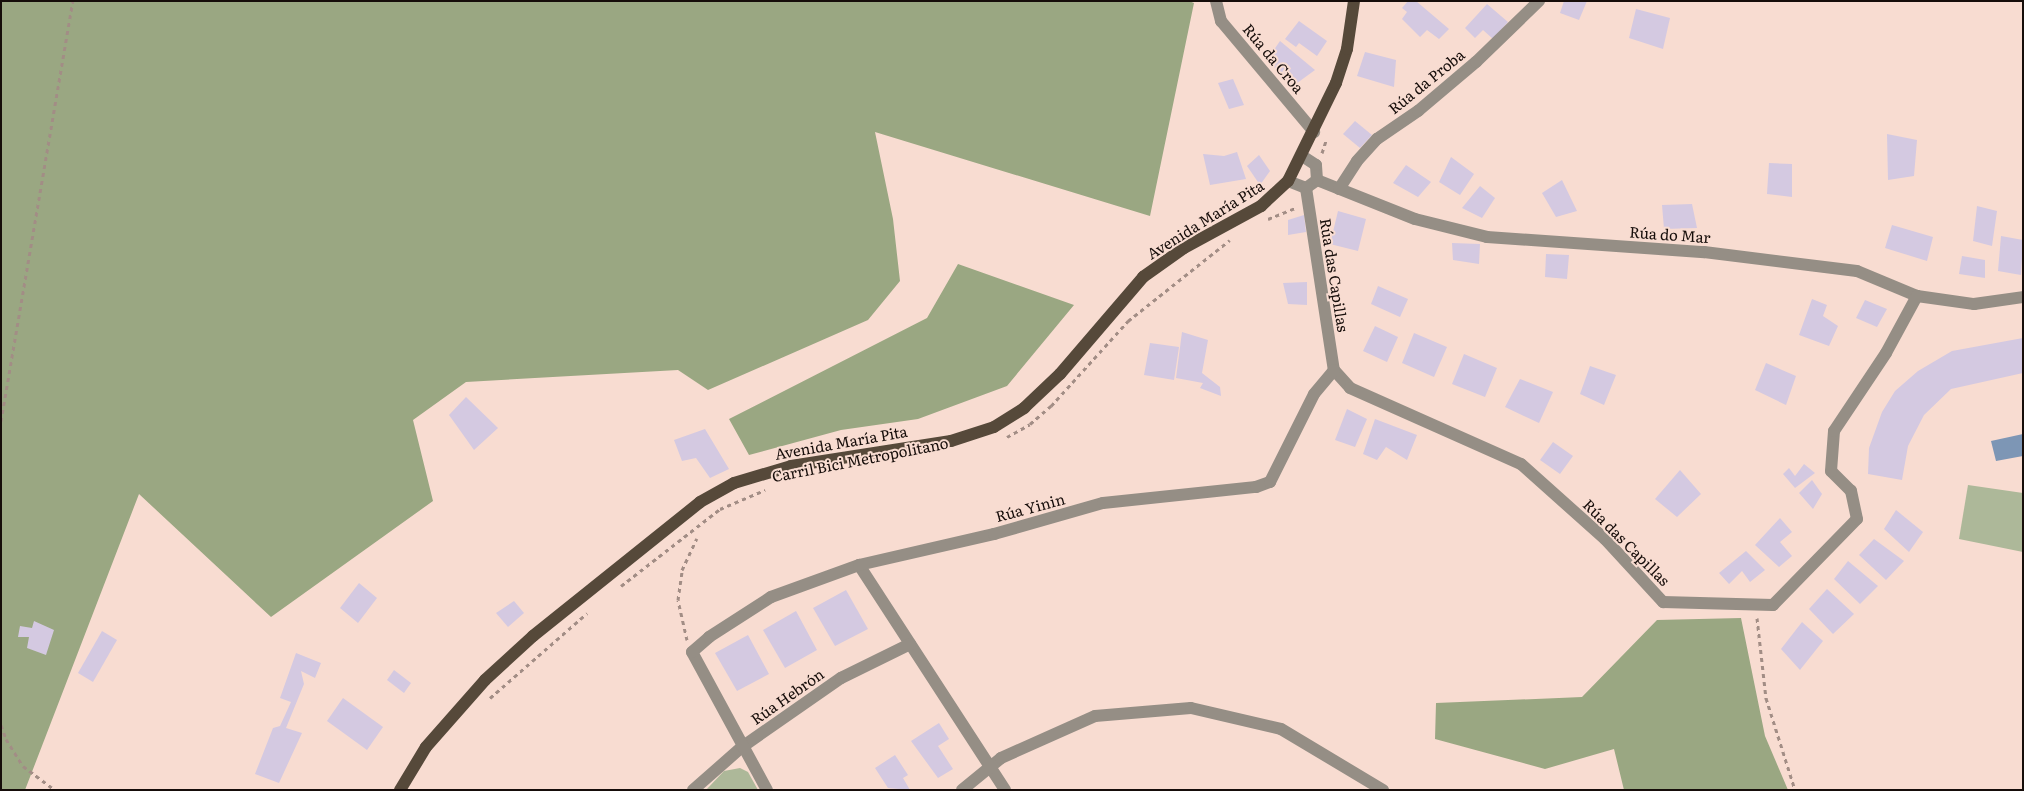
<!DOCTYPE html>
<meta charset="utf-8">
<style>
body{margin:0}
#map{position:relative;width:2024px;height:791px;overflow:hidden;background:#f8dcd1;font-family:Literata,serif}
div>[style]{position:absolute}
.green>*{inset:0;background:#adb899}
.forest>*{inset:0;background:#9aa782}
.water>*{inset:0;background:#7d96b5}
.building>*{inset:0;background:#d4c9e1}
.path>*{height:3px;margin-top:-1.5px;transform-origin:0;background:repeating-linear-gradient(90deg,#a28d85 0 4px,transparent 0 8px)}
.minor>*{height:12px;margin:-6px;padding:0 6px;transform-origin:6px;border-radius:6px;background:#958e85}
.major>*{height:12px;margin:-6px;padding:0 6px;transform-origin:6px;border-radius:6px;background:#56493a}
span{translate:-50% -50%;white-space:nowrap;text-align:center;line-height:1.15;-webkit-text-stroke:4px #f8dcd1;paint-order:stroke}
.street-label{font-size:15px;color:#160d0a}
.frame{position:absolute;inset:0;border:2px solid #160d0a;pointer-events:none}
</style>
<div id="map">
<div class="green">
<i style="clip-path:polygon(1968px 485px,2023px 493px,2023px 552px,1959px 539px)"></i>
<i style="clip-path:polygon(740px 768px,748px 772px,758px 790px,706px 790px,724px 771px)"></i>
</div>
<div class="forest">
<i style="clip-path:polygon(1px 1px,1189px 1px,1194px 3px,1150px 216px,875px 132px,893px 219px,900px 281px,868px 320px,708px 390px,678px 370px,466px 382px,413px 420px,433px 501px,271px 617px,139px 494px,25px 790px,1px 790px)"></i>
<i style="clip-path:polygon(958px 264px,1074px 305px,1007px 386px,918px 419px,841px 430px,749px 455px,729px 419px,927px 318px)"></i>
<i style="clip-path:polygon(1741px 618px,1765px 736px,1788px 790px,1624px 790px,1614px 749px,1545px 769px,1435px 739px,1436px 703px,1582px 697px,1657px 620px)"></i>
</div>
<div class="water">
<i style="clip-path:polygon(2023px 434px,2023px 456px,1996px 461px,1991px 441px)"></i>
</div>
<div class="building">
<i style="clip-path:polygon(1408px 1px,1416px 1px,1449px 29px,1439px 39px,1427px 30px,1420px 37px,1402px 19px,1407px 12px,1402px 8px)"></i>
<i style="clip-path:polygon(1564px 1px,1587px 1px,1579px 20px,1560px 13px)"></i>
<i style="clip-path:polygon(1487px 4px,1508px 22px,1493px 39px,1483px 30px,1475px 38px,1465px 28px)"></i>
<i style="clip-path:polygon(1636px 9px,1670px 18px,1663px 49px,1629px 38px)"></i>
<i style="clip-path:polygon(1299px 21px,1327px 41px,1317px 56px,1299px 43px,1296px 47px,1285px 39px)"></i>
<i style="clip-path:polygon(1280px 41px,1315px 70px,1293px 86px,1267px 60px)"></i>
<i style="clip-path:polygon(1365px 52px,1396px 60px,1394px 87px,1357px 76px)"></i>
<i style="clip-path:polygon(1233px 79px,1244px 105px,1229px 109px,1218px 83px)"></i>
<i style="clip-path:polygon(1355px 121px,1372px 135px,1360px 148px,1343px 134px)"></i>
<i style="clip-path:polygon(1887px 134px,1917px 140px,1914px 176px,1888px 180px)"></i>
<i style="clip-path:polygon(1237px 152px,1246px 179px,1210px 185px,1203px 154px,1224px 156px)"></i>
<i style="clip-path:polygon(1259px 155px,1270px 171px,1260px 185px,1247px 166px)"></i>
<i style="clip-path:polygon(1451px 157px,1474px 174px,1460px 195px,1439px 182px)"></i>
<i style="clip-path:polygon(1769px 163px,1792px 164px,1792px 197px,1767px 194px)"></i>
<i style="clip-path:polygon(1406px 165px,1431px 182px,1418px 197px,1393px 183px)"></i>
<i style="clip-path:polygon(1562px 180px,1577px 211px,1556px 217px,1542px 193px)"></i>
<i style="clip-path:polygon(1480px 186px,1495px 198px,1482px 218px,1462px 208px)"></i>
<i style="clip-path:polygon(1692px 204px,1697px 228px,1664px 229px,1662px 205px)"></i>
<i style="clip-path:polygon(1977px 206px,1997px 211px,1992px 246px,1973px 241px)"></i>
<i style="clip-path:polygon(1338px 211px,1366px 219px,1358px 251px,1330px 244px)"></i>
<i style="clip-path:polygon(1304px 215px,1306px 232px,1288px 235px,1288px 220px)"></i>
<i style="clip-path:polygon(1892px 225px,1933px 237px,1927px 261px,1885px 248px)"></i>
<i style="clip-path:polygon(2001px 236px,2023px 240px,2021px 275px,1998px 271px)"></i>
<i style="clip-path:polygon(1452px 243px,1480px 244px,1479px 264px,1453px 260px)"></i>
<i style="clip-path:polygon(1546px 254px,1569px 255px,1567px 279px,1545px 277px)"></i>
<i style="clip-path:polygon(1962px 256px,1985px 260px,1985px 278px,1959px 274px)"></i>
<i style="clip-path:polygon(1307px 282px,1307px 305px,1288px 304px,1283px 283px)"></i>
<i style="clip-path:polygon(1378px 286px,1408px 299px,1400px 317px,1371px 304px)"></i>
<i style="clip-path:polygon(1812px 299px,1827px 305px,1823px 316px,1838px 326px,1829px 346px,1799px 335px)"></i>
<i style="clip-path:polygon(1865px 300px,1887px 309px,1877px 327px,1856px 318px)"></i>
<i style="clip-path:polygon(1375px 326px,1398px 337px,1387px 362px,1363px 351px)"></i>
<i style="clip-path:polygon(1182px 332px,1208px 340px,1202px 373px,1220px 387px,1221px 396px,1200px 388px,1203px 383px,1176px 378px)"></i>
<i style="clip-path:polygon(1414px 333px,1447px 347px,1434px 377px,1402px 363px)"></i>
<i style="clip-path:polygon(2023px 338px,2023px 373px,1951px 389px,1924px 415px,1908px 446px,1902px 480px,1868px 474px,1869px 448px,1882px 412px,1895px 391px,1918px 371px,1952px 351px)"></i>
<i style="clip-path:polygon(1150px 343px,1179px 347px,1174px 380px,1144px 375px)"></i>
<i style="clip-path:polygon(1464px 354px,1497px 368px,1485px 397px,1452px 384px)"></i>
<i style="clip-path:polygon(1766px 363px,1796px 376px,1786px 405px,1755px 390px)"></i>
<i style="clip-path:polygon(1590px 366px,1616px 375px,1604px 405px,1580px 394px)"></i>
<i style="clip-path:polygon(1520px 379px,1553px 392px,1539px 423px,1505px 407px)"></i>
<i style="clip-path:polygon(466px 397px,498px 428px,474px 450px,449px 415px)"></i>
<i style="clip-path:polygon(1347px 409px,1367px 419px,1355px 447px,1335px 440px)"></i>
<i style="clip-path:polygon(1375px 419px,1417px 435px,1407px 460px,1386px 447px,1377px 460px,1363px 454px)"></i>
<i style="clip-path:polygon(705px 429px,729px 469px,710px 478px,696px 458px,682px 461px,674px 440px)"></i>
<i style="clip-path:polygon(1553px 442px,1573px 456px,1560px 474px,1540px 460px)"></i>
<i style="clip-path:polygon(1804px 464px,1815px 473px,1795px 488px,1783px 474px,1789px 468px,1795px 476px)"></i>
<i style="clip-path:polygon(1680px 470px,1701px 494px,1677px 517px,1655px 499px)"></i>
<i style="clip-path:polygon(1812px 480px,1822px 494px,1813px 509px,1799px 493px)"></i>
<i style="clip-path:polygon(1896px 510px,1923px 532px,1909px 552px,1884px 529px)"></i>
<i style="clip-path:polygon(1780px 518px,1792px 532px,1780px 542px,1792px 556px,1779px 567px,1755px 545px)"></i>
<i style="clip-path:polygon(1874px 539px,1904px 561px,1886px 580px,1859px 555px)"></i>
<i style="clip-path:polygon(1746px 551px,1765px 570px,1750px 582px,1742px 571px,1729px 584px,1719px 573px)"></i>
<i style="clip-path:polygon(1848px 561px,1878px 586px,1860px 604px,1834px 579px)"></i>
<i style="clip-path:polygon(359px 583px,377px 598px,358px 623px,340px 608px)"></i>
<i style="clip-path:polygon(1827px 589px,1854px 614px,1833px 634px,1809px 609px)"></i>
<i style="clip-path:polygon(846px 590px,868px 629px,835px 646px,813px 608px)"></i>
<i style="clip-path:polygon(514px 601px,524px 613px,508px 627px,496px 613px)"></i>
<i style="clip-path:polygon(796px 611px,817px 650px,785px 668px,763px 630px)"></i>
<i style="clip-path:polygon(34px 621px,54px 630px,46px 655px,27px 648px,29px 637px,18px 637px,20px 626px,32px 628px)"></i>
<i style="clip-path:polygon(1802px 622px,1823px 641px,1800px 670px,1781px 649px)"></i>
<i style="clip-path:polygon(102px 631px,117px 640px,93px 682px,78px 673px)"></i>
<i style="clip-path:polygon(748px 635px,769px 674px,737px 691px,715px 653px)"></i>
<i style="clip-path:polygon(296px 653px,321px 663px,315px 678px,301px 671px,304px 684px,286px 728px,302px 733px,279px 783px,255px 774px,273px 728px,280px 726px,291px 702px,280px 698px)"></i>
<i style="clip-path:polygon(394px 670px,411px 683px,404px 693px,387px 680px)"></i>
<i style="clip-path:polygon(343px 698px,383px 727px,367px 750px,327px 721px)"></i>
<i style="clip-path:polygon(939px 723px,949px 739px,938px 746px,953px 769px,938px 778px,911px 741px)"></i>
<i style="clip-path:polygon(895px 755px,908px 775px,903px 778px,910px 790px,888px 788px,875px 768px)"></i>
</div>
<div class="path">
<i style="left:1322px;top:153px;width:13px;rotate:-72deg"></i>
<i style="left:1268px;top:219px;width:31px;rotate:-22deg"></i>
<i style="left:1px;top:421px;width:426px;rotate:-80.3deg"></i>
<i style="left:1007px;top:437px;width:26px;rotate:-29deg"></i>
<i style="left:1030px;top:424px;width:28px;rotate:-41deg"></i>
<i style="left:1051px;top:406px;width:115px;rotate:-47.8deg"></i>
<i style="left:1128px;top:321px;width:130px;rotate:-38.5deg"></i>
<i style="left:621px;top:586px;width:125px;rotate:-37.9deg"></i>
<i style="left:720px;top:509px;width:49px;rotate:-22.9deg"></i>
<i style="left:1757px;top:618px;width:81px;rotate:83.6deg"></i>
<i style="left:1766px;top:698px;width:96px;rotate:72.5deg"></i>
<i style="left:687px;top:640px;width:41px;rotate:-102.7deg"></i>
<i style="left:678px;top:600px;width:30px;rotate:-82deg"></i>
<i style="left:682px;top:570px;width:35px;rotate:-65deg"></i>
<i style="left:490px;top:698px;width:129px;rotate:-41.2deg"></i>
<i style="left:1px;top:725px;width:15px;rotate:70deg"></i>
<i style="left:6px;top:739px;width:32px;rotate:58deg"></i>
<i style="left:23px;top:766px;width:40px;rotate:37deg"></i>
</div>
<div class="minor">
<i style="left:1216px;top:1px;width:21px;rotate:76deg"></i>
<i style="left:1221px;top:21px;width:145px;rotate:50deg"></i>
<i style="left:1317px;top:180px;width:105px;rotate:21.7deg"></i>
<i style="left:1415px;top:219px;width:74px;rotate:14deg"></i>
<i style="left:1487px;top:237px;width:218px;rotate:4deg"></i>
<i style="left:1704px;top:252px;width:154px;rotate:7.1deg"></i>
<i style="left:1857px;top:271px;width:65px;rotate:22.6deg"></i>
<i style="left:1917px;top:296px;width:58px;rotate:8deg"></i>
<i style="left:1974px;top:304px;width:49px;rotate:-8.1deg"></i>
<i style="left:1288px;top:181px;width:19px;rotate:21deg"></i>
<i style="left:1306px;top:188px;width:14px;rotate:-36deg"></i>
<i style="left:1317px;top:180px;width:15px;rotate:-94deg"></i>
<i style="left:1316px;top:165px;width:17px;rotate:-147deg"></i>
<i style="left:1306px;top:188px;width:184px;rotate:81.3deg"></i>
<i style="left:1334px;top:370px;width:24px;rotate:48deg"></i>
<i style="left:1350px;top:388px;width:187px;rotate:24deg"></i>
<i style="left:1521px;top:464px;width:113px;rotate:41.8deg"></i>
<i style="left:1605px;top:539px;width:86px;rotate:47.4deg"></i>
<i style="left:1663px;top:602px;width:110px;rotate:1.6deg"></i>
<i style="left:1773px;top:605px;width:120px;rotate:-45.7deg"></i>
<i style="left:1857px;top:519px;width:29px;rotate:-102deg"></i>
<i style="left:1851px;top:491px;width:28px;rotate:-135deg"></i>
<i style="left:1831px;top:471px;width:40px;rotate:-85.7deg"></i>
<i style="left:1834px;top:431px;width:94px;rotate:-56.3deg"></i>
<i style="left:1886px;top:353px;width:65px;rotate:-61.5deg"></i>
<i style="left:1339px;top:189px;width:33px;rotate:-57deg"></i>
<i style="left:1357px;top:161px;width:30px;rotate:-48deg"></i>
<i style="left:1377px;top:139px;width:50px;rotate:-34.3deg"></i>
<i style="left:1418px;top:111px;width:76px;rotate:-40.2deg"></i>
<i style="left:1476px;top:62px;width:88px;rotate:-44.1deg"></i>
<i style="left:859px;top:565px;width:268px;rotate:57deg"></i>
<i style="left:693px;top:790px;width:65px;rotate:-41.3deg"></i>
<i style="left:742px;top:747px;width:121px;rotate:-34.9deg"></i>
<i style="left:841px;top:678px;width:77px;rotate:-26.2deg"></i>
<i style="left:767px;top:790px;width:157px;rotate:-118.5deg"></i>
<i style="left:692px;top:652px;width:23px;rotate:-41deg"></i>
<i style="left:709px;top:637px;width:74px;rotate:-32.8deg"></i>
<i style="left:771px;top:597px;width:94px;rotate:-20deg"></i>
<i style="left:859px;top:565px;width:139px;rotate:-12.9deg"></i>
<i style="left:994px;top:534px;width:113px;rotate:-15.9deg"></i>
<i style="left:1103px;top:503px;width:154px;rotate:-6deg"></i>
<i style="left:1256px;top:487px;width:15px;rotate:-20deg"></i>
<i style="left:1270px;top:482px;width:98px;rotate:-63.4deg"></i>
<i style="left:1314px;top:394px;width:31px;rotate:-50deg"></i>
<i style="left:962px;top:790px;width:50px;rotate:-39.4deg"></i>
<i style="left:1001px;top:758px;width:103px;rotate:-24.1deg"></i>
<i style="left:1095px;top:716px;width:96px;rotate:-4.8deg"></i>
<i style="left:1191px;top:708px;width:92px;rotate:13.1deg"></i>
<i style="left:1281px;top:729px;width:119px;rotate:30.9deg"></i>
</div>
<div class="major">
<i style="left:400px;top:790px;width:50px;rotate:-58.8deg"></i>
<i style="left:426px;top:747px;width:89px;rotate:-48.6deg"></i>
<i style="left:485px;top:680px;width:65px;rotate:-42.5deg"></i>
<i style="left:533px;top:636px;width:214px;rotate:-38.7deg"></i>
<i style="left:700px;top:502px;width:39px;rotate:-29deg"></i>
<i style="left:734px;top:483px;width:59px;rotate:-16.6deg"></i>
<i style="left:791px;top:466px;width:162px;rotate:-8.9deg"></i>
<i style="left:951px;top:441px;width:45px;rotate:-18deg"></i>
<i style="left:994px;top:427px;width:36px;rotate:-32deg"></i>
<i style="left:1024px;top:408px;width:50px;rotate:-43.4deg"></i>
<i style="left:1060px;top:374px;width:128px;rotate:-49.4deg"></i>
<i style="left:1143px;top:277px;width:50px;rotate:-35.3deg"></i>
<i style="left:1184px;top:248px;width:88px;rotate:-28.6deg"></i>
<i style="left:1261px;top:206px;width:37px;rotate:-43deg"></i>
<i style="left:1288px;top:181px;width:109px;rotate:-63.9deg"></i>
<i style="left:1336px;top:83px;width:36px;rotate:-72deg"></i>
<i style="left:1347px;top:49px;width:49px;rotate:-81.7deg"></i>
</div>
<div class="street-label">
<span style="left:1274px;top:58px;rotate:50deg">Rúa da Croa</span>
<span style="left:1426px;top:81px;rotate:-39deg">Rúa da Proba</span>
<span style="left:1205px;top:219px;rotate:-32deg">Avenida María Pita</span>
<span style="left:1670px;top:234px;rotate:4deg">Rúa do Mar</span>
<span style="left:1335px;top:275px;rotate:81deg">Rúa das Capillas</span>
<span style="left:841px;top:442px;rotate:-10deg">Avenida María Pita</span>
<span style="left:860px;top:459px;rotate:-11deg">Carril Bici Metropolitano</span>
<span style="left:1030px;top:507px;rotate:-15deg">Rúa Yinin</span>
<span style="left:1627px;top:542px;rotate:45deg">Rúa das Capillas</span>
<span style="left:787px;top:696px;rotate:-35deg">Rúa Hebrón</span>
</div>
<div class="frame"></div>
</div>
